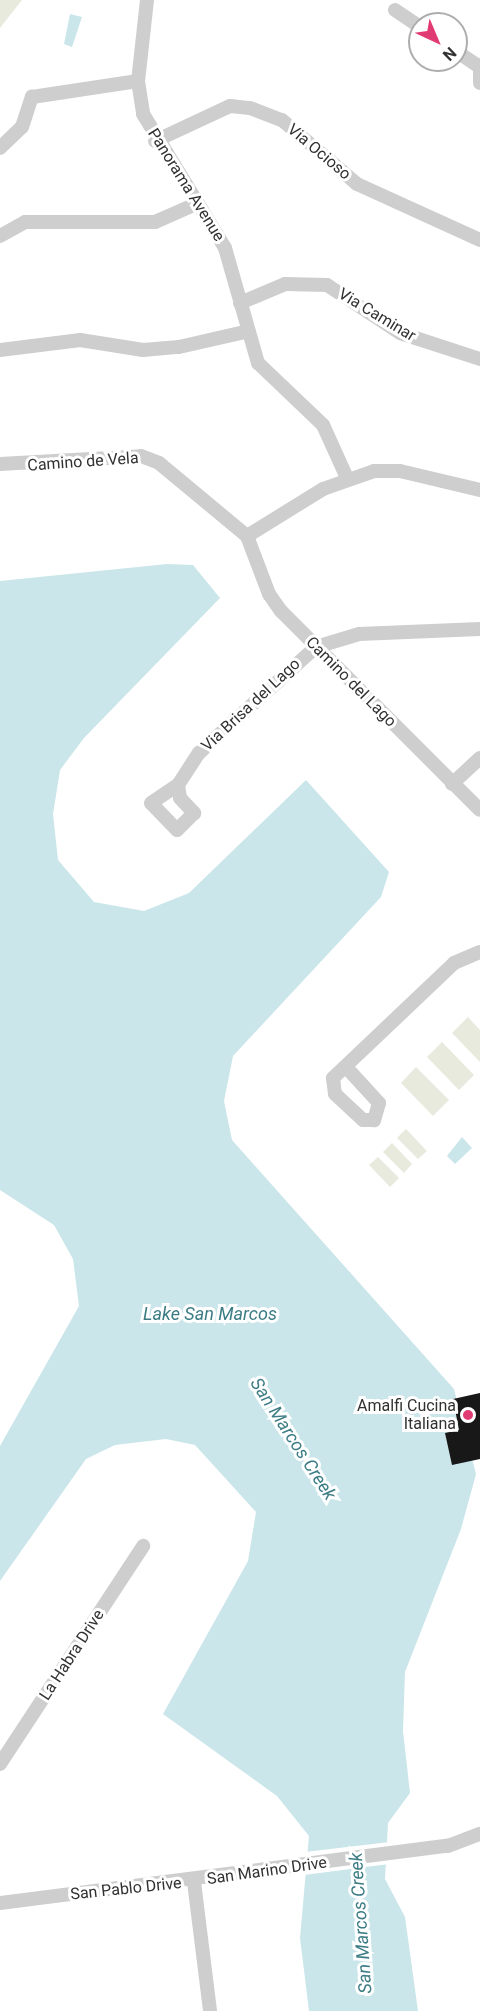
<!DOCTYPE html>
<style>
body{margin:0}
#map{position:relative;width:480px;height:2011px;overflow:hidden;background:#fff;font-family:Roboto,sans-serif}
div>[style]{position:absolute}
.green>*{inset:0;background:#e8eadd}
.water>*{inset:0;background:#cae6ea}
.pier>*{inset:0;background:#fff}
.building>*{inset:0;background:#181818}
.minor>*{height:14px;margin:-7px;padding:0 7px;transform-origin:7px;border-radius:7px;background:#cecece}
.dots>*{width:16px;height:16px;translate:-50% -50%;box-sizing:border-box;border:3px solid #fff;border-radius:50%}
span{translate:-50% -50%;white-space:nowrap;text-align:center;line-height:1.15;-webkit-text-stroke:6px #fff;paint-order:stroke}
.street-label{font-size:16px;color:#313131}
.poi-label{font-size:16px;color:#313131}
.right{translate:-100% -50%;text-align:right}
.water-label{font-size:18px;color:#3c7c84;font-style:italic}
.north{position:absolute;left:408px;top:12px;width:60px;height:60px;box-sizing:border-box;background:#fff;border:2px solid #adadad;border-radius:50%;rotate:136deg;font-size:16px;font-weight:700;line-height:24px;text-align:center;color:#313131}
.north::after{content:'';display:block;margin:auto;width:21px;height:27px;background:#e03b73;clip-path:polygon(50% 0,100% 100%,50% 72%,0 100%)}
</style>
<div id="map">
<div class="green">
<i style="clip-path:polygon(0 0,22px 0,0 28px)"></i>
<i style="clip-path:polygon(468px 1017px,480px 1030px,480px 1062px,452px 1033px)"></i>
<i style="clip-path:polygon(442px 1042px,474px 1075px,459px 1090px,427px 1057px)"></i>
<i style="clip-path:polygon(416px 1067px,449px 1100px,433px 1116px,401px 1083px)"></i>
<i style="clip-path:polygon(406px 1129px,427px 1151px,418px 1159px,397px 1138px)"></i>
<i style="clip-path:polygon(392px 1143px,412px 1164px,404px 1173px,383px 1152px)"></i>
<i style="clip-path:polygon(378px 1157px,399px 1178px,390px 1187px,369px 1165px)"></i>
</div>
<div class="water">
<i style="clip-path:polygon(70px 14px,82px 17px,72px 47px,64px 44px)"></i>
<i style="clip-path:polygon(167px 564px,193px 565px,220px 598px,84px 738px,60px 770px,53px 814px,58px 860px,94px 902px,144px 911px,189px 893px,306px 780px,389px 872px,381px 897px,233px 1056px,224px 1101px,232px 1140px,454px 1389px,476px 1474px,461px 1529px,405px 1672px,403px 1731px,410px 1793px,388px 1823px,385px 1879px,405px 1917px,418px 2011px,309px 2011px,300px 1938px,309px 1836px,277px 1796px,163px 1714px,248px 1561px,256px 1512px,195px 1445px,166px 1439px,115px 1445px,86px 1459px,0 1581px,0 1446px,79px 1306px,73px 1259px,54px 1225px,0 1190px,0 581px)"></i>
<i style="clip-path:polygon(462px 1137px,472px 1148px,455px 1164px,447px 1156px)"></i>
</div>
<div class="pier">
<i style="clip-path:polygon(390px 1842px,389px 1864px,304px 1875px,305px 1852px)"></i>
</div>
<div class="building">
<i style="clip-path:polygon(480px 1393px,480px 1459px,452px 1465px,445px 1433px,459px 1430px,453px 1399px)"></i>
</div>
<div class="minor">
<i style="left:147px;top:0;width:81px;rotate:96.3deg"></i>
<i style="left:138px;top:81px;width:33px;rotate:81deg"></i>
<i style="left:143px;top:114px;width:157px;rotate:58.5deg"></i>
<i style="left:225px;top:248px;width:120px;rotate:74deg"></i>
<i style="left:258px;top:363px;width:90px;rotate:43.6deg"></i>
<i style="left:323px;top:425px;width:58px;rotate:65.6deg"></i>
<i style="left:395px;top:10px;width:30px;rotate:34deg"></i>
<i style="left:456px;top:51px;width:27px;rotate:34deg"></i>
<i style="left:480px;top:65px;width:18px;rotate:90deg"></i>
<i style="left:155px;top:141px;width:83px;rotate:-25deg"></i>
<i style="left:230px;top:106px;width:20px;rotate:6deg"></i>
<i style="left:250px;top:108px;width:34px;rotate:21deg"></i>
<i style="left:282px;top:120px;width:99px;rotate:40.5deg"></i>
<i style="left:357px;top:184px;width:135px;rotate:24.5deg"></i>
<i style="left:0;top:148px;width:30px;rotate:-44deg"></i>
<i style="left:22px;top:127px;width:32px;rotate:-72deg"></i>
<i style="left:32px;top:97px;width:107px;rotate:-8.6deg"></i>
<i style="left:0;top:236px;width:29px;rotate:-29deg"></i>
<i style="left:25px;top:222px;width:130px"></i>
<i style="left:155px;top:222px;width:45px;rotate:-23.7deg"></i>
<i style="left:240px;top:303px;width:49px;rotate:-22.9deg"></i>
<i style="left:285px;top:284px;width:42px;rotate:1.4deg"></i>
<i style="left:327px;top:285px;width:87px;rotate:33.3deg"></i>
<i style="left:400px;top:333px;width:84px;rotate:18deg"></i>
<i style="left:0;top:350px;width:81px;rotate:-7.1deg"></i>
<i style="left:80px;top:340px;width:64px;rotate:9deg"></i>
<i style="left:143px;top:350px;width:36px;rotate:-5deg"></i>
<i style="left:179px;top:347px;width:68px;rotate:-12.8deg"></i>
<i style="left:0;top:464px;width:141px;rotate:-3.2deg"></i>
<i style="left:141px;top:456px;width:19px;rotate:21deg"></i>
<i style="left:159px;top:463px;width:114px;rotate:39.7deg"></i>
<i style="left:247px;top:536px;width:62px;rotate:69.2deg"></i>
<i style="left:269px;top:594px;width:21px;rotate:55deg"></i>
<i style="left:281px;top:611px;width:281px;rotate:45deg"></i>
<i style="left:247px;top:536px;width:89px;rotate:-31.7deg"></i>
<i style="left:323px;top:489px;width:54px;rotate:-19.4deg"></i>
<i style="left:374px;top:471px;width:26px"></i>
<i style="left:400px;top:471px;width:82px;rotate:13.4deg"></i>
<i style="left:452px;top:784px;width:38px;rotate:-43deg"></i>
<i style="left:178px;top:785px;width:13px;rotate:81deg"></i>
<i style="left:180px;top:798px;width:21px;rotate:47deg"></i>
<i style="left:194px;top:813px;width:24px;rotate:135deg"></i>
<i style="left:177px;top:830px;width:37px;rotate:-134deg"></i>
<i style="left:151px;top:803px;width:32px;rotate:-34deg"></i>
<i style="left:178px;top:785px;width:38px;rotate:-57deg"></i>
<i style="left:199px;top:753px;width:158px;rotate:-42.2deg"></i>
<i style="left:316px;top:647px;width:45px;rotate:-16.8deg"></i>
<i style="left:359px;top:634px;width:121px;rotate:-2.4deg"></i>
<i style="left:346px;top:1067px;width:49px;rotate:47.5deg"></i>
<i style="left:379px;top:1103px;width:18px;rotate:106deg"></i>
<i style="left:374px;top:1120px;width:11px;rotate:180deg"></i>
<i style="left:363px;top:1120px;width:38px;rotate:-137deg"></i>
<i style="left:335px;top:1094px;width:16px;rotate:-97deg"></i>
<i style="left:333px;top:1078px;width:167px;rotate:-43.5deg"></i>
<i style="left:454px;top:963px;width:28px;rotate:-23deg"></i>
<i style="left:0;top:1764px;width:261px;rotate:-56.7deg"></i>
<i style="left:194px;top:1882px;width:130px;rotate:82.9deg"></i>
<i style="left:0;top:1903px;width:452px;rotate:-7.3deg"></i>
<i style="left:448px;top:1846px;width:34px;rotate:-21deg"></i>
</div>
<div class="dots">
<i style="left:468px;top:1415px;background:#e03b73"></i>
</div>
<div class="street-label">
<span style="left:319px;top:152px;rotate:40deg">Via Ocioso</span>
<span style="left:186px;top:185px;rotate:58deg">Panorama Avenue</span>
<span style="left:377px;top:315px;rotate:31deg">Via Caminar</span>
<span style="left:83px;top:462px;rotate:-4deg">Camino de Vela</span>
<span style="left:351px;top:682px;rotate:45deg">Camino del Lago</span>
<span style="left:251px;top:705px;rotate:-43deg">Via Brisa del Lago</span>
<span style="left:72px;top:1655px;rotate:-57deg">La Habra Drive</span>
<span style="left:267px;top:1871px;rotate:-8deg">San Marino Drive</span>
<span style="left:126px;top:1889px;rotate:-6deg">San Pablo Drive</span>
</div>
<div class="poi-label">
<span class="right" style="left:456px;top:1415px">Amalfi Cucina<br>Italiana</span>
</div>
<div class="water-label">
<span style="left:210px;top:1314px">Lake San Marcos</span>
<span style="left:293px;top:1439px;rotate:57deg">San Marcos Creek</span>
<span style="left:361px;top:1923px;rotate:-94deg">San Marcos Creek</span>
</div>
<div class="north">N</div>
</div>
